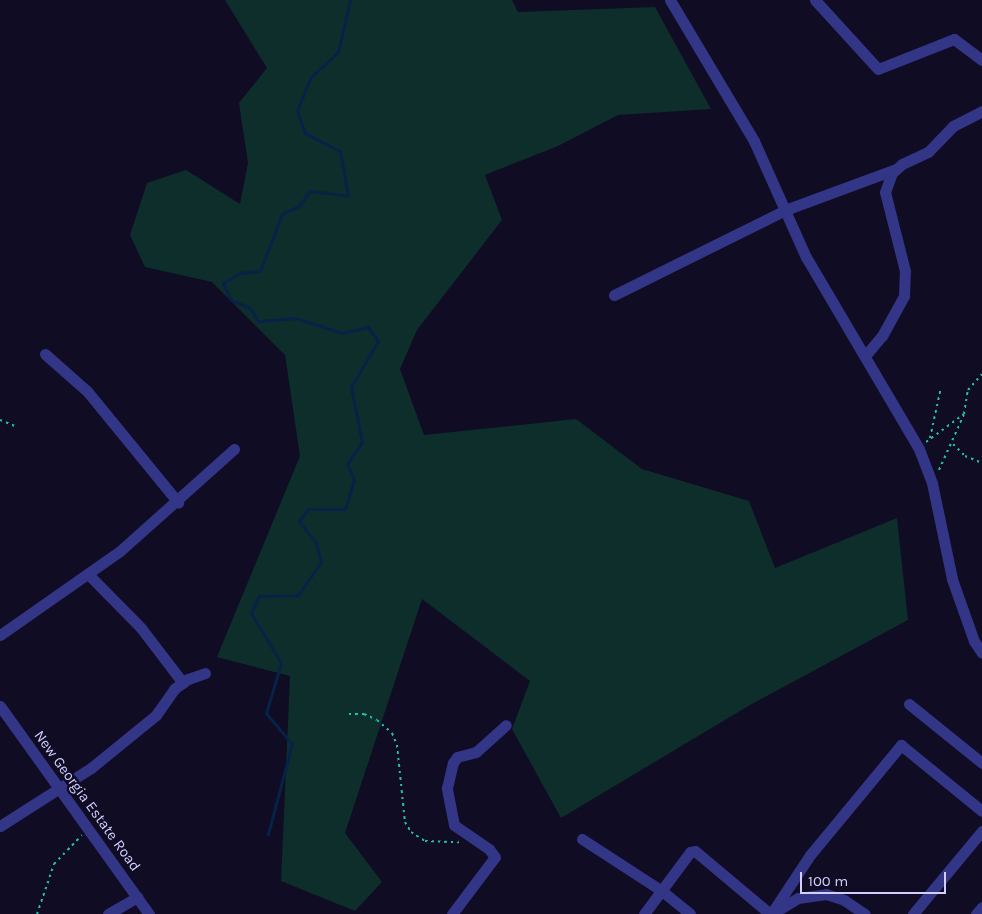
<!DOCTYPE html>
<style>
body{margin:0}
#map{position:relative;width:982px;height:914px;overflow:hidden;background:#0f0c24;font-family:Karla,sans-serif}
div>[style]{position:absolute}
.green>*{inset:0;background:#0e2e2b}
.stream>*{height:3px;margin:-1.5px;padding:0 1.5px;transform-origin:1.5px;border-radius:1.5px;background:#072247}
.path>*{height:2px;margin-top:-1px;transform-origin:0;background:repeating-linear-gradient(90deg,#24beab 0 2.5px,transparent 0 6.5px)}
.minor>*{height:11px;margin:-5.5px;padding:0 5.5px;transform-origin:5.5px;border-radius:5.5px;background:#333587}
span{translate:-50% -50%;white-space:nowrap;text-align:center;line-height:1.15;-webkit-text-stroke:5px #0f0c24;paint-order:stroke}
.street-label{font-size:15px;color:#d1cfff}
.scale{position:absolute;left:800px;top:872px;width:146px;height:22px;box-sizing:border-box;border:2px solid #d1cfff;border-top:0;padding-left:6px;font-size:15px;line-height:18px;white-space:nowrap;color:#d1cfff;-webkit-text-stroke:4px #0f0c24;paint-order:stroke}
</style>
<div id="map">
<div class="green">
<i style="clip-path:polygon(225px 0,512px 0,518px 12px,655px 7px,711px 109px,618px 115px,558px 146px,485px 175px,502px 220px,417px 330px,400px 369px,424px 435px,576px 419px,642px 469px,749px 501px,775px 568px,897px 518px,908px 620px,750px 705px,561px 818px,512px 729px,530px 681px,422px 599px,345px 833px,382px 882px,355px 911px,281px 881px,290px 676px,217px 657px,300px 456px,285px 355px,212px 282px,145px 267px,130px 235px,147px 183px,186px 170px,240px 204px,248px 163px,239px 103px,267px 68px)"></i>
</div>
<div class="stream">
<i style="left:268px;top:834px;width:93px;rotate:-75.1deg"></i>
<i style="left:292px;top:744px;width:40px;rotate:-130deg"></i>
<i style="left:266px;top:713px;width:52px;rotate:-73.3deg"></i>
<i style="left:281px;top:663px;width:58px;rotate:-121deg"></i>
<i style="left:251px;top:613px;width:19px;rotate:-65deg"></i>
<i style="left:259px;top:596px;width:39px;rotate:-1deg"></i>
<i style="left:298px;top:595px;width:40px;rotate:-55.1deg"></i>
<i style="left:321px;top:562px;width:20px;rotate:-105deg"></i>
<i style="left:316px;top:543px;width:28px;rotate:-128deg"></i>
<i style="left:299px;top:521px;width:15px;rotate:-53deg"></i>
<i style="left:308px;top:509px;width:37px"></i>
<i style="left:345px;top:509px;width:30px;rotate:-73deg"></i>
<i style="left:354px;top:480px;width:17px;rotate:-114deg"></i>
<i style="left:347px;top:464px;width:27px;rotate:-56deg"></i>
<i style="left:362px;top:442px;width:56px;rotate:-101.3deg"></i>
<i style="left:351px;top:387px;width:53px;rotate:-59.6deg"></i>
<i style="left:378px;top:341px;width:17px;rotate:-126deg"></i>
<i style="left:368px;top:327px;width:27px;rotate:167deg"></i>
<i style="left:342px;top:333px;width:48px;rotate:-161.9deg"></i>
<i style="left:296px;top:318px;width:38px;rotate:175deg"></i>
<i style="left:258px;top:321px;width:15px;rotate:-122deg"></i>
<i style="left:250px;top:308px;width:21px;rotate:-157deg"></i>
<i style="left:231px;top:300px;width:19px;rotate:-115deg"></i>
<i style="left:223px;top:283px;width:20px;rotate:-30deg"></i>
<i style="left:240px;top:273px;width:20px;rotate:-6deg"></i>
<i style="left:260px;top:271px;width:61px;rotate:-68.9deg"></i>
<i style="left:282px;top:214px;width:19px;rotate:-25deg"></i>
<i style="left:299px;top:206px;width:19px;rotate:-54deg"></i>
<i style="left:310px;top:191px;width:38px;rotate:7deg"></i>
<i style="left:348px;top:196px;width:46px;rotate:-100.1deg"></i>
<i style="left:340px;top:151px;width:39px;rotate:-153deg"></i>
<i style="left:305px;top:133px;width:23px;rotate:-110deg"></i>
<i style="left:297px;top:111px;width:35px;rotate:-68deg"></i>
<i style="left:310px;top:78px;width:38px;rotate:-43deg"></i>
<i style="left:338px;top:52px;width:53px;rotate:-77deg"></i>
</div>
<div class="path">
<i style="left:0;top:420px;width:16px;rotate:22deg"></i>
<i style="left:930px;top:438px;width:52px;rotate:-77.8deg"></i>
<i style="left:926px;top:442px;width:47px;rotate:-36.4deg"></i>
<i style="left:953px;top:444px;width:17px;rotate:45deg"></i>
<i style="left:965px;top:456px;width:18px;rotate:22deg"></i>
<i style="left:939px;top:470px;width:61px;rotate:-65.9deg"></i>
<i style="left:964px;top:414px;width:24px;rotate:-81deg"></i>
<i style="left:968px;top:390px;width:21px;rotate:-49deg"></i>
<i style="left:349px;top:714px;width:15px"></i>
<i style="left:364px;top:714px;width:14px;rotate:25deg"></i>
<i style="left:377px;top:720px;width:20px;rotate:41deg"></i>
<i style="left:392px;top:733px;width:13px;rotate:67deg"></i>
<i style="left:397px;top:745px;width:77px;rotate:84.1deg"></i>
<i style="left:405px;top:822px;width:12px;rotate:59deg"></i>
<i style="left:411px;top:832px;width:17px;rotate:33deg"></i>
<i style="left:425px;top:841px;width:34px;rotate:2deg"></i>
<i style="left:37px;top:914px;width:53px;rotate:-71.2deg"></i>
<i style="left:54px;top:864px;width:40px;rotate:-46deg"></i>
</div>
<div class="minor">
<i style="left:670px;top:0;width:164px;rotate:59.2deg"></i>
<i style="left:754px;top:141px;width:127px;rotate:65.9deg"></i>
<i style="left:806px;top:257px;width:223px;rotate:59.5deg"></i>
<i style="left:919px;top:449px;width:36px;rotate:69deg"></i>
<i style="left:932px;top:483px;width:98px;rotate:78.2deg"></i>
<i style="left:952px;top:579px;width:66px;rotate:70.5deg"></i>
<i style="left:974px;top:641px;width:14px;rotate:56deg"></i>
<i style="left:815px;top:0;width:93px;rotate:47.6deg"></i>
<i style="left:878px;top:69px;width:82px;rotate:-21.5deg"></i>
<i style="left:954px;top:39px;width:35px;rotate:37deg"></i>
<i style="left:614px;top:295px;width:191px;rotate:-26.4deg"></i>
<i style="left:785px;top:210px;width:118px;rotate:-20.3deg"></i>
<i style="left:45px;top:354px;width:56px;rotate:41.4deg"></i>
<i style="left:87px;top:391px;width:144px;rotate:50.7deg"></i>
<i style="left:865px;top:356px;width:26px;rotate:-50deg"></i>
<i style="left:882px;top:336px;width:46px;rotate:-61.2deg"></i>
<i style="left:904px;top:296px;width:25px;rotate:-88deg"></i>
<i style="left:905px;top:271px;width:81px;rotate:-104.2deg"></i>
<i style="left:885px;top:192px;width:20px;rotate:-70deg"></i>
<i style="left:892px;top:173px;width:13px;rotate:-42deg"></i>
<i style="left:902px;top:164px;width:29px;rotate:-25deg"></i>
<i style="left:928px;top:152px;width:36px;rotate:-46deg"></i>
<i style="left:953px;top:126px;width:33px;rotate:-27deg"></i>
<i style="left:88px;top:574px;width:76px;rotate:45.5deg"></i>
<i style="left:141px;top:628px;width:69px;rotate:52.6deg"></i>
<i style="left:0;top:635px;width:146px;rotate:-35deg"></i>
<i style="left:120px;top:551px;width:153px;rotate:-41.8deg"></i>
<i style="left:909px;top:704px;width:94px;rotate:38.9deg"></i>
<i style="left:0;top:706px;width:256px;rotate:54.4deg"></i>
<i style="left:0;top:826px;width:108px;rotate:-32.5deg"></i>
<i style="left:91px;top:768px;width:84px;rotate:-39.2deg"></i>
<i style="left:156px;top:715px;width:32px;rotate:-55deg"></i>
<i style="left:174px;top:689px;width:17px;rotate:-36deg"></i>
<i style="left:188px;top:679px;width:18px;rotate:-19deg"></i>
<i style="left:582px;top:839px;width:95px;rotate:33deg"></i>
<i style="left:662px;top:891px;width:36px;rotate:39deg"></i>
<i style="left:773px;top:913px;width:29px;rotate:-31deg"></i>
<i style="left:798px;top:898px;width:28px;rotate:-8deg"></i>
<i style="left:826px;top:894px;width:19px;rotate:18deg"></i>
<i style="left:844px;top:900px;width:25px;rotate:34deg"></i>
<i style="left:108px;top:914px;width:34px;rotate:-30deg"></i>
<i style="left:452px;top:914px;width:71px;rotate:-53deg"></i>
<i style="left:495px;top:857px;width:10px;rotate:-127deg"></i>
<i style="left:489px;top:849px;width:42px;rotate:-145.6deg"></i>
<i style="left:454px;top:825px;width:38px;rotate:-101deg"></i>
<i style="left:447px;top:788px;width:26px;rotate:-77deg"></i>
<i style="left:453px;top:763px;width:7px;rotate:-56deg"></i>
<i style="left:457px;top:757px;width:20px;rotate:-15deg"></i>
<i style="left:476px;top:752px;width:40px;rotate:-42deg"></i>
<i style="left:644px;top:914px;width:77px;rotate:-53.4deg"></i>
<i style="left:690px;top:852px;width:5px;rotate:-11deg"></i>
<i style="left:695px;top:851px;width:98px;rotate:40deg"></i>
<i style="left:771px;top:914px;width:71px;rotate:-56.5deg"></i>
<i style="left:810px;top:855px;width:143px;rotate:-50.4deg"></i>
<i style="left:901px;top:745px;width:104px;rotate:39.2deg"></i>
<i style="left:913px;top:914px;width:108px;rotate:-50.3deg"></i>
<i style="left:976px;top:914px;width:9px;rotate:-49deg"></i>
</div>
<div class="street-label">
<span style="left:87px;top:801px;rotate:54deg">New Georgia Estate Road</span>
</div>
<div class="scale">100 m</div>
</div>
